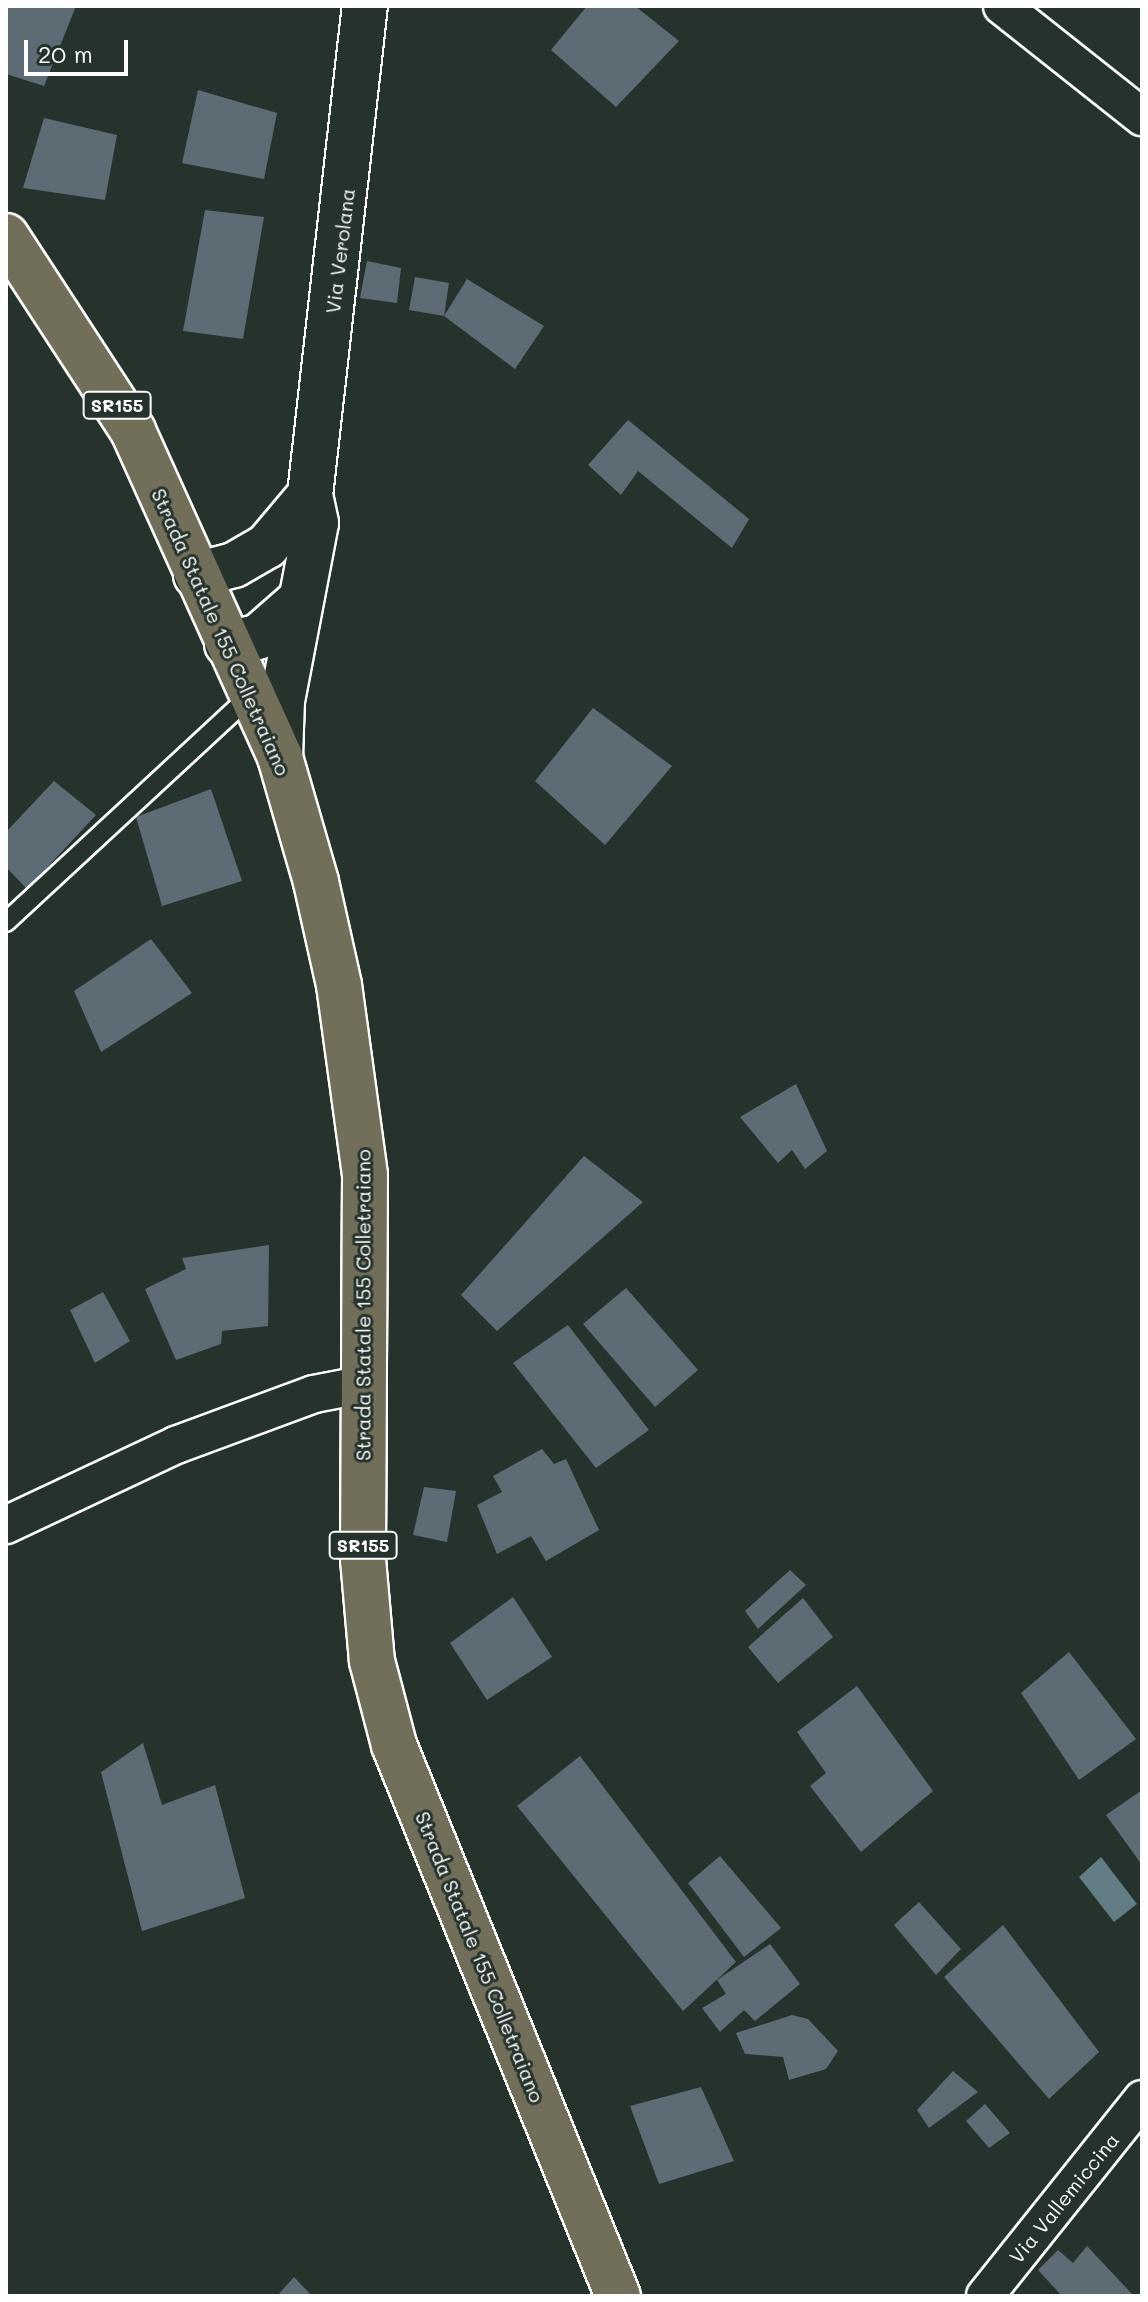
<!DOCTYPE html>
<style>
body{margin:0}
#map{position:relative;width:1148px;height:2302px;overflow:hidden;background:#26332d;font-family:Mali,sans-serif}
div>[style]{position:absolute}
.water>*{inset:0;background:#627d83}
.building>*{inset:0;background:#5c6b74}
.roads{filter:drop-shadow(2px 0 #fff) drop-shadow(-2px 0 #fff) drop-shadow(0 2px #fff) drop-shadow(0 -2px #fff)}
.service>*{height:18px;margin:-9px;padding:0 9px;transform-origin:9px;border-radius:9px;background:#26332d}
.minor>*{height:36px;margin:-18px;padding:0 18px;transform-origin:18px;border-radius:18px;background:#26332d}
.tertiary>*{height:44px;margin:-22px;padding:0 22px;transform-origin:22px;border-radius:22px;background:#26332d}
.primary>*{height:44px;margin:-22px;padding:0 22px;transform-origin:22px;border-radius:22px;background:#716e59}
span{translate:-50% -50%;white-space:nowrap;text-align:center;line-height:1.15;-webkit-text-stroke:6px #26332d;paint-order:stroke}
.shield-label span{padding:2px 6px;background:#26332d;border:2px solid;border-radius:6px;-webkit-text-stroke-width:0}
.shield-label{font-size:18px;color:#fff;font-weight:700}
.street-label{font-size:20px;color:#fff}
.frame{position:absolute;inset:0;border:8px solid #fff;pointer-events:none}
.scale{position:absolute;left:24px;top:40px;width:104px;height:36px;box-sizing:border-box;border:4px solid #fff;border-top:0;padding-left:10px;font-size:24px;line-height:28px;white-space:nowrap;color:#fff;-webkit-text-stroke:6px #26332d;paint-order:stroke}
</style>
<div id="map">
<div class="water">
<i style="clip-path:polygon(1101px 1857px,1137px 1904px,1114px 1922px,1079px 1877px)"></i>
</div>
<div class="building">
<i style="clip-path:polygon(8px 6px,76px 6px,44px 86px,6px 74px)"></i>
<i style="clip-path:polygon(587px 6px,635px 6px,679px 41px,616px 107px,551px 50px)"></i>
<i style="clip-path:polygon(198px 90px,277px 113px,264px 179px,182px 163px)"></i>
<i style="clip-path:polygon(44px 118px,117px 135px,105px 200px,23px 188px)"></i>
<i style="clip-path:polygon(205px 210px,264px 217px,243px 339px,183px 331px)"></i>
<i style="clip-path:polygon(367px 261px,401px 268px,397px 303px,360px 298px)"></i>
<i style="clip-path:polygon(415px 277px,449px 283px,444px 316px,467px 279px,544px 326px,515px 369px,444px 316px,409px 310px)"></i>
<i style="clip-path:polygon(628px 420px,749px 519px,732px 548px,638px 471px,621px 495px,588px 465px)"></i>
<i style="clip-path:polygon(593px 708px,672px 766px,605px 845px,535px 781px)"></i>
<i style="clip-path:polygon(54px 781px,96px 815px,27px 889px,6px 867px,6px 832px)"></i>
<i style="clip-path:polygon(211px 789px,242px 881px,162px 906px,136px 817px)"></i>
<i style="clip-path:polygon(151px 939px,192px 993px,101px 1052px,74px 991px)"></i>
<i style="clip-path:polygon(796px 1084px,827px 1151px,805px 1169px,792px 1150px,778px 1163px,740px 1117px)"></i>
<i style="clip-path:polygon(584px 1156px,643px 1202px,497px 1331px,461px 1295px)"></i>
<i style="clip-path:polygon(269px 1245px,268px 1326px,222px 1331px,221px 1344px,176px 1360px,145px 1289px,186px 1269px,182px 1258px)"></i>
<i style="clip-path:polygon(626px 1288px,698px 1370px,655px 1407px,583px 1324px)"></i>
<i style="clip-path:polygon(103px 1292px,130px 1341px,95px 1363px,70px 1310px)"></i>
<i style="clip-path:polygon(568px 1325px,649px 1430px,596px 1468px,513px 1363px)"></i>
<i style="clip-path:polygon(542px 1449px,554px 1464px,566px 1459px,599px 1530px,546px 1561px,531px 1536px,497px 1554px,477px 1505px,502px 1492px,493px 1476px)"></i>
<i style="clip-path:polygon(424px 1487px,456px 1491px,447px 1542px,413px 1535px)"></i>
<i style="clip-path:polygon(790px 1570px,806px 1585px,758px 1629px,745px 1611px)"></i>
<i style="clip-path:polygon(513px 1597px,552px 1657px,487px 1700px,450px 1643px)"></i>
<i style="clip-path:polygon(803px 1598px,833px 1637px,778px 1683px,748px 1647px)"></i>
<i style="clip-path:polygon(1069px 1652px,1136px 1739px,1079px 1780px,1021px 1693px)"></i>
<i style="clip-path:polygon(857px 1686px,933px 1791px,861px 1852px,810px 1786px,826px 1773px,797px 1732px)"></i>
<i style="clip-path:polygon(143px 1743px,162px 1805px,215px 1785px,245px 1898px,142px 1931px,101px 1772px)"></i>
<i style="clip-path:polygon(580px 1756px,736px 1962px,683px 2011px,517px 1806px)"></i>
<i style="clip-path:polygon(1142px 1790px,1142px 1865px,1106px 1815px)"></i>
<i style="clip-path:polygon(720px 1856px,781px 1928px,744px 1957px,688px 1883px)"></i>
<i style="clip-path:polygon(919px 1902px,961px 1949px,936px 1975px,894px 1925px)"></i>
<i style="clip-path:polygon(1003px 1925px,1099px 2052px,1049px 2099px,944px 1977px)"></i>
<i style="clip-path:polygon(770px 1944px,800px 1984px,755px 2021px,744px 2010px,720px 2032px,702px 2008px,726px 1994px,717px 1980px)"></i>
<i style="clip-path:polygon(792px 2015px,808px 2019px,838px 2051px,826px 2069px,789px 2080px,783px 2057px,745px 2054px,736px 2033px)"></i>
<i style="clip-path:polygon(953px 2071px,978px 2092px,929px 2128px,917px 2110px)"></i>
<i style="clip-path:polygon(701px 2087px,734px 2161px,659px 2184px,630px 2106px)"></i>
<i style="clip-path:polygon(985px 2104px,1010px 2133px,989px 2148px,966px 2121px)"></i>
<i style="clip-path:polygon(1087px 2246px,1132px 2294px,1062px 2296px,1038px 2270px,1058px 2250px,1073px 2263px)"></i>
<i style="clip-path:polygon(294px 2277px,312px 2296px,277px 2296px)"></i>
</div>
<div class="roads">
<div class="service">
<i style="left:6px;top:922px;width:334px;rotate:-42.8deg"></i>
</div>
<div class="minor">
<i style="left:1002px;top:6px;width:179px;rotate:38.4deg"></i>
<i style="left:6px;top:1525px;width:188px;rotate:-25.2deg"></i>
<i style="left:176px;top:1445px;width:147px;rotate:-20.3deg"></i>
<i style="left:314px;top:1394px;width:53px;rotate:-10.9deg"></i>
<i style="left:985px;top:2296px;width:252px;rotate:-51.4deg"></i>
</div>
<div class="tertiary">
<i style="left:196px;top:575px;width:39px;rotate:-15deg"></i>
<i style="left:234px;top:565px;width:38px;rotate:-30deg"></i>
<i style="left:267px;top:546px;width:67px;rotate:-49.9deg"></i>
<i style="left:227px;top:644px;width:32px;rotate:-13deg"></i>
<i style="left:258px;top:637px;width:53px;rotate:-41.2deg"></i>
<i style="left:280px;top:757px;width:56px;rotate:-88deg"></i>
<i style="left:282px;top:701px;width:181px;rotate:-79.2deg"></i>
<i style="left:316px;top:523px;width:29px;rotate:-102deg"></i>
<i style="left:310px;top:495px;width:492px;rotate:-83.6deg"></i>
</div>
<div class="primary">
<i style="left:6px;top:236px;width:233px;rotate:56.9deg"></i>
<i style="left:133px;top:431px;width:358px;rotate:65.7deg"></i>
<i style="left:280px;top:757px;width:130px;rotate:73.9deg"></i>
<i style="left:316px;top:882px;width:106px;rotate:77.4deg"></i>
<i style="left:339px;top:985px;width:192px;rotate:82.2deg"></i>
<i style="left:365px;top:1175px;width:384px;rotate:90.3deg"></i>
<i style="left:363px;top:1559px;width:102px;rotate:85deg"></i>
<i style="left:372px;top:1661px;width:87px;rotate:75.3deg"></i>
<i style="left:394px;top:1745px;width:595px;rotate:67.88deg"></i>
</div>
</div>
<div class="shield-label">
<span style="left:117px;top:405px">SR155</span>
<span style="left:363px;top:1545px">SR155</span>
</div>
<div class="street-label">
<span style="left:340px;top:251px;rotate:-83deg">Via Verolana</span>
<span style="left:221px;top:632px;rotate:66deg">Strada Statale 155 Colletraiano</span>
<span style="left:363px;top:1305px;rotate:-90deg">Strada Statale 155 Colletraiano</span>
<span style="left:480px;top:1957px;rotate:68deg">Strada Statale 155 Colletraiano</span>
<span style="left:1064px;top:2198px;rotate:-51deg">Via Vallemiccina</span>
</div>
<div class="frame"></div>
<div class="scale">20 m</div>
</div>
